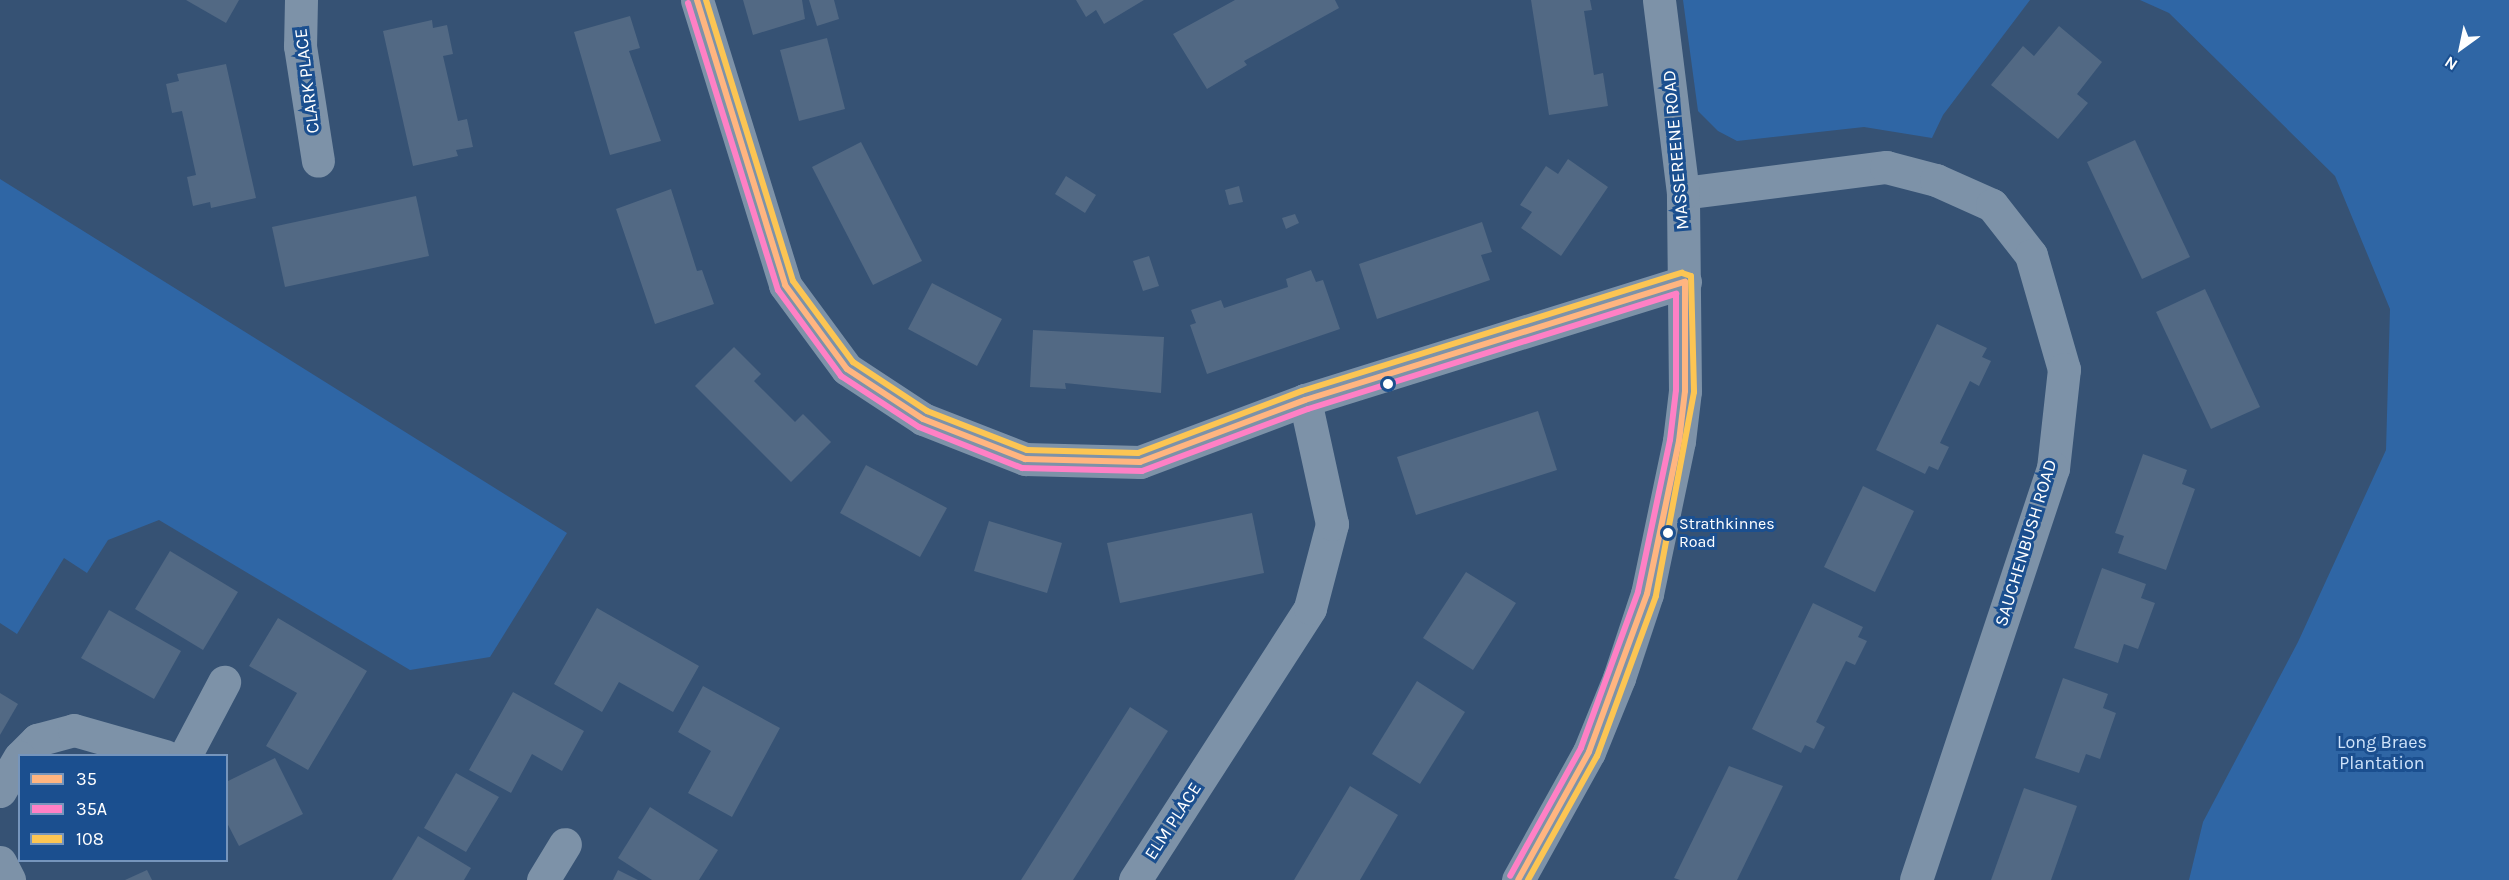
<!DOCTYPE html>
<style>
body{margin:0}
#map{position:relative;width:2509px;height:880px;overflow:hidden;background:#365274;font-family:Karla,sans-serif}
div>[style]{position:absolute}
.green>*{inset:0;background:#2f66a5}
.building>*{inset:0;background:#526984}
.street>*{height:33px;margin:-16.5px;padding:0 16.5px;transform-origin:16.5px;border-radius:16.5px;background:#7d92a8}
.bus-1>*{height:6px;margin:-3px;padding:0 3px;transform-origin:3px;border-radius:3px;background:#ffb580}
.bus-2>*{height:6px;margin:-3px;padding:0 3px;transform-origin:3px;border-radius:3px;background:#ff80c5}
.bus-3>*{height:6px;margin:-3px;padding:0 3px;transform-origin:3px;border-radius:3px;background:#fcc553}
.dots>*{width:16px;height:16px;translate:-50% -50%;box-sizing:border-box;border:3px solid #1b4f8f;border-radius:50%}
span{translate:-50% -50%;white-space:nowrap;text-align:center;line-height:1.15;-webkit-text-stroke:6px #1b4f8f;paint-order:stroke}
.bus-label{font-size:16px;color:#fff}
.left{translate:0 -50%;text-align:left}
.street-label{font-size:18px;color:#fff}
.park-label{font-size:18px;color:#cfe3fa}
.legend{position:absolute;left:18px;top:754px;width:210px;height:108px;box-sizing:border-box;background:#1b4f8f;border:2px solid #7695bc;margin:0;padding:8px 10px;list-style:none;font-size:18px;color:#fff}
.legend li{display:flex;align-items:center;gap:12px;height:30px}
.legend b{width:30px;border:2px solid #7695bc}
.north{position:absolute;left:2431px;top:18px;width:60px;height:60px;-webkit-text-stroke:4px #1b4f8f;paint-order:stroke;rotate:213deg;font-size:16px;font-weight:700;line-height:24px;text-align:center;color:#fff}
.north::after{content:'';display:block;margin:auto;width:21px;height:27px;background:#fff;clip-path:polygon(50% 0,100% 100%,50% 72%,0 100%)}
</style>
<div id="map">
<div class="green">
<i style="clip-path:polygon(1683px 0,2030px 0,1943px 115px,1932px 138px,1864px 127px,1737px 141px,1718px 131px,1698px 111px)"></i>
<i style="clip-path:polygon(2140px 0,2509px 0,2509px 880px,2189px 880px,2203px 822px,2298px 642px,2386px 450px,2390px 309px,2335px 176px,2169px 13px)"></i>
<i style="clip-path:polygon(0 179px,567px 533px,490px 657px,410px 670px,159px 520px,108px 540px,87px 573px,64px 558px,17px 634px,0 623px)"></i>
</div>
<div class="building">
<i style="clip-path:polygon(186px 0,239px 0,226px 23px)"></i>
<i style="clip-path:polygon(743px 0,802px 0,805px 19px,753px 35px)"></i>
<i style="clip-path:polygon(809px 0,834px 0,839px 19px,817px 26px)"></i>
<i style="clip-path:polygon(1076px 0,1144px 0,1104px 24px,1096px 10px,1086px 17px)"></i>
<i style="clip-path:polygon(1235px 0,1335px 0,1339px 8px,1244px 61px,1247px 65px,1207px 89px,1173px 34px)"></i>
<i style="clip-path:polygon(1531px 0,1590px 0,1592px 10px,1584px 11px,1594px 75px,1603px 73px,1608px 106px,1549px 115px)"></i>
<i style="clip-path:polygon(630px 16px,640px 48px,629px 51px,661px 141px,610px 155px,574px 32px)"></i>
<i style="clip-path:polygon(432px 20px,433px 28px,447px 25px,453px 54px,443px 56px,458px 121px,467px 119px,473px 147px,456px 150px,458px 156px,413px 166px,383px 31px)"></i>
<i style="clip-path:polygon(2059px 26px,2102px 62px,2077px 94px,2088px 103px,2058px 139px,1991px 85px,2023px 46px,2034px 56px)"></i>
<i style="clip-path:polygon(827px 38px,845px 109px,799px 121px,780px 50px)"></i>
<i style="clip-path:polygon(226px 64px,256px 198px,211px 208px,210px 202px,193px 206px,187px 177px,196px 175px,182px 111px,172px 113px,166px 84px,179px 81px,177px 74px)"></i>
<i style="clip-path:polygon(2135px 140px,2190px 257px,2142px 279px,2087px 162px)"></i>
<i style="clip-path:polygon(861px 142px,922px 261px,873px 285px,812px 167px)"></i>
<i style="clip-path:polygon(1568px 159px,1608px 187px,1561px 256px,1521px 228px,1532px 212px,1520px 205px,1546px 166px,1558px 174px)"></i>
<i style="clip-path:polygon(1066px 176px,1096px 195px,1085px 213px,1055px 194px)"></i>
<i style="clip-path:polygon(1239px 186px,1243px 202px,1229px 205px,1225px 190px)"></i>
<i style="clip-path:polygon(671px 189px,697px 271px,702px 270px,714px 304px,655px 324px,616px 209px)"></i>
<i style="clip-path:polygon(416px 196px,429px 256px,285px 287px,272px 227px)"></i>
<i style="clip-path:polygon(1295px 214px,1299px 223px,1286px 229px,1282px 218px)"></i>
<i style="clip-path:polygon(1482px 222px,1492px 252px,1481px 255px,1490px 280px,1377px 319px,1359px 264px)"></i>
<i style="clip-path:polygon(1149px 256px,1159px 286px,1143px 291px,1133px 261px)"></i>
<i style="clip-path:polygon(1311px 270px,1316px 282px,1323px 280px,1340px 329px,1207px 374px,1190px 325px,1196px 323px,1191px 310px,1221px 300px,1224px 308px,1288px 287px,1286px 279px)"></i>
<i style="clip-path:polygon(932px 283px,1002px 319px,977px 366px,908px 329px)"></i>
<i style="clip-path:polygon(2205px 289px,2260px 407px,2211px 429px,2156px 312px)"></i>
<i style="clip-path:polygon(1937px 324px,1987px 348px,1982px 357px,1991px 361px,1979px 386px,1970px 381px,1940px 443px,1949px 447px,1938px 470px,1929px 466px,1925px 474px,1876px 450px)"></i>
<i style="clip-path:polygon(1033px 330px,1164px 337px,1161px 393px,1065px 383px,1066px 389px,1030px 387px)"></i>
<i style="clip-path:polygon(734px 347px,761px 374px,754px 381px,795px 422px,803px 414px,831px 442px,791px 482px,695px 386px)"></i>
<i style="clip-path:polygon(1538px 411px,1557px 470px,1416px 515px,1397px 457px)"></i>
<i style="clip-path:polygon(2143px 454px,2187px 470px,2182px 484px,2195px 489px,2166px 570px,2118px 553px,2124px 536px,2115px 533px)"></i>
<i style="clip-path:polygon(866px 465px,947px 508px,920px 557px,840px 513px)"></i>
<i style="clip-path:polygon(1863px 486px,1914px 511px,1875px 592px,1824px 567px)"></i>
<i style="clip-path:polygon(1252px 513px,1264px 573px,1120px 603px,1107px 543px)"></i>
<i style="clip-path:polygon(989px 521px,1062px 543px,1047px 593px,974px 571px)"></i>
<i style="clip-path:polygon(170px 551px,238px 592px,203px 650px,135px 609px)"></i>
<i style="clip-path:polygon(2102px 568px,2146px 584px,2141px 598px,2155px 603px,2138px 649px,2124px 644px,2118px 663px,2074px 648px)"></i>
<i style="clip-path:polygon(1466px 572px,1516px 603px,1473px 670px,1423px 638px)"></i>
<i style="clip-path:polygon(1813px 603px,1863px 627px,1858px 637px,1867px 641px,1855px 665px,1846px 661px,1816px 722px,1825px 727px,1814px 749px,1805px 745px,1801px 753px,1752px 729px)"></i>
<i style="clip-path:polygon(597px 608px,699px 666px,673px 712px,619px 682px,602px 712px,554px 684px)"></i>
<i style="clip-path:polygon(109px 610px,181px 651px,154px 699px,81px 658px)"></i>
<i style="clip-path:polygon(278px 618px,367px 671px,308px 770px,266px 746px,297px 693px,249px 666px)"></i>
<i style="clip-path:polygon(2063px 678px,2108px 694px,2103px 708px,2116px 713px,2100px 759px,2086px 754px,2079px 773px,2035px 758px)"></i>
<i style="clip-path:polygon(1417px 681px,1465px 712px,1420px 784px,1372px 754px)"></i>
<i style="clip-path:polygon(703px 686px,780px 728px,732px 817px,688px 793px,711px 751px,678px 732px)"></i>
<i style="clip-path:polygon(513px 692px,584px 731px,562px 771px,532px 754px,511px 793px,469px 770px)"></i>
<i style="clip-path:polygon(0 693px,18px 704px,0 735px)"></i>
<i style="clip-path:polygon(1130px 707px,1168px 731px,1073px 880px,1021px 880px)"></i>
<i style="clip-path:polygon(275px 758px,303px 814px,239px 846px,226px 821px,226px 782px)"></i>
<i style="clip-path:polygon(1729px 766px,1783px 786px,1737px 880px,1680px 880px,1674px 878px)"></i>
<i style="clip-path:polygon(456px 773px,499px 797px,466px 852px,424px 828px)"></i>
<i style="clip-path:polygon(1350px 786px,1398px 815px,1360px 880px,1294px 880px)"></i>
<i style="clip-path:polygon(2024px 788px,2077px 806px,2051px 880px,1991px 880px)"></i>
<i style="clip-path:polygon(650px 807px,718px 850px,699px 880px,652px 880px,618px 858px)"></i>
<i style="clip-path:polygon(418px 836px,471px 868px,464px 880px,392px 880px)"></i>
<i style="clip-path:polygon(147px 870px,152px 880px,125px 880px)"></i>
<i style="clip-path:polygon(618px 870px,638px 880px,613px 880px)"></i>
</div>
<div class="street">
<i style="left:301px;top:0;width:46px;rotate:91.2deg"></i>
<i style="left:300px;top:46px;width:116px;rotate:81.1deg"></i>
<i style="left:697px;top:0;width:298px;rotate:72.8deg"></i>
<i style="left:785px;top:285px;width:104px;rotate:53.6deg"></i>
<i style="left:847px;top:369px;width:91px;rotate:33.3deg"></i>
<i style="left:923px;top:419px;width:110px;rotate:21.4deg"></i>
<i style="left:1025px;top:459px;width:115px;rotate:1.5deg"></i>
<i style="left:1140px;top:462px;width:176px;rotate:-20.6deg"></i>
<i style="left:1305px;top:400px;width:398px;rotate:-17.3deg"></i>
<i style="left:1683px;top:193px;width:205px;rotate:-7.3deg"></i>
<i style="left:1886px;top:167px;width:52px;rotate:14.6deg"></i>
<i style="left:1936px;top:180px;width:61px;rotate:24.1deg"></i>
<i style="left:1992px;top:205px;width:63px;rotate:52deg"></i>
<i style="left:2031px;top:255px;width:119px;rotate:73.9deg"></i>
<i style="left:2064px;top:369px;width:100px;rotate:96.3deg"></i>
<i style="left:2053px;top:468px;width:434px;rotate:108.4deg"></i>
<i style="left:21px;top:756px;width:23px;rotate:-45deg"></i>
<i style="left:37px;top:740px;width:38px;rotate:-15deg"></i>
<i style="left:74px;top:730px;width:95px;rotate:15.9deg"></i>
<i style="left:185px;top:756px;width:84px;rotate:-62.2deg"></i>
<i style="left:0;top:791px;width:39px;rotate:-60deg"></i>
<i style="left:0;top:862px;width:20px;rotate:63deg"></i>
<i style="left:543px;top:880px;width:42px;rotate:-58.6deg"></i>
<i style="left:1135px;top:880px;width:323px;rotate:-57.2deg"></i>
<i style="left:1310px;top:608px;width:87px;rotate:-75.3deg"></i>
<i style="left:1332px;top:524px;width:127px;rotate:-102.3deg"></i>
<i style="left:1518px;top:880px;width:146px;rotate:-61deg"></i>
<i style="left:1589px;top:752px;width:80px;rotate:-67.9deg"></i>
<i style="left:1619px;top:678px;width:89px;rotate:-71.6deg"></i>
<i style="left:1647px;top:594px;width:156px;rotate:-78.2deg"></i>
<i style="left:1679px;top:441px;width:50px;rotate:-83.2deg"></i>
<i style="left:1685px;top:391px;width:198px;rotate:-90.6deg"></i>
<i style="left:1683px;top:193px;width:194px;rotate:-97.1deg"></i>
</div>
<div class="bus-1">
<i style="left:697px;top:0;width:298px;rotate:72.8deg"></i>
<i style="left:785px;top:285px;width:104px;rotate:53.6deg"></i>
<i style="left:847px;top:369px;width:91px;rotate:33.3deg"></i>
<i style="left:923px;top:419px;width:110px;rotate:21.4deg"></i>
<i style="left:1025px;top:459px;width:115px;rotate:1.5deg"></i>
<i style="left:1140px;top:462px;width:176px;rotate:-20.6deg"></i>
<i style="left:1305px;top:400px;width:398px;rotate:-17.3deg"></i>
<i style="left:1685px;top:282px;width:109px;rotate:90deg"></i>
<i style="left:1685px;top:391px;width:50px;rotate:96.8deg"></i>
<i style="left:1679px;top:441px;width:156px;rotate:101.8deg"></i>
<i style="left:1647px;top:594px;width:168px;rotate:110.2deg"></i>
<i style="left:1589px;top:752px;width:146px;rotate:119deg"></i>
</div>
<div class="bus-2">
<i style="left:688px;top:3px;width:301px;rotate:72.6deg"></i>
<i style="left:778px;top:290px;width:107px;rotate:53.8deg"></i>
<i style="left:841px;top:376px;width:93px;rotate:33.2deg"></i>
<i style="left:919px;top:427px;width:111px;rotate:21.7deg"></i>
<i style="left:1022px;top:468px;width:120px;rotate:1.4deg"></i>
<i style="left:1142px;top:471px;width:177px;rotate:-20.5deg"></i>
<i style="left:1308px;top:409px;width:386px;rotate:-17.4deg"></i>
<i style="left:1676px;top:294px;width:96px;rotate:90deg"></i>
<i style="left:1676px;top:390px;width:50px;rotate:96.8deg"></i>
<i style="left:1670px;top:440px;width:155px;rotate:101.9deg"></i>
<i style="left:1638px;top:592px;width:166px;rotate:110.1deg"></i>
<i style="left:1581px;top:748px;width:146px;rotate:119deg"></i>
</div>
<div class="bus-3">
<i style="left:706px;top:0;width:294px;rotate:72.8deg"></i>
<i style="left:793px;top:281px;width:101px;rotate:53.5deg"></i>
<i style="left:853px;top:362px;width:89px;rotate:33.5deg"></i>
<i style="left:927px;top:411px;width:107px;rotate:21.3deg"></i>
<i style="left:1027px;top:450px;width:111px;rotate:1.5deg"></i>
<i style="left:1138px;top:453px;width:175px;rotate:-20.7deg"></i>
<i style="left:1302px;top:391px;width:398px;rotate:-17.3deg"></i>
<i style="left:1682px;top:273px;width:9px;rotate:18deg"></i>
<i style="left:1691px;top:276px;width:116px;rotate:88.5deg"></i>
<i style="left:1694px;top:392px;width:208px;rotate:100.6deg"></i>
<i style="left:1656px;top:596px;width:171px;rotate:110.2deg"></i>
<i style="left:1597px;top:756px;width:142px;rotate:119.1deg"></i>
</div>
<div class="dots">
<i style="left:1388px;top:384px;background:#fff"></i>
<i style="left:1668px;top:533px;background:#fff"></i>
</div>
<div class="bus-label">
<span class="left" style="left:1679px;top:533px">Strathkinnes<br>Road</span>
</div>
<div class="street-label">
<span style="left:307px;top:81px;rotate:-97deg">CLARK PLACE</span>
<span style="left:1676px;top:150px;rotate:-95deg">MASSEREENE ROAD</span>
<span style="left:2026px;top:543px;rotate:-73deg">SAUCHENBUSH ROAD</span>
<span style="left:1173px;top:821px;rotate:-57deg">ELM PLACE</span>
</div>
<div class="park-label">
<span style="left:2382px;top:753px">Long Braes<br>Plantation</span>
</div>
<ul class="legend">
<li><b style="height:8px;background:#ffb580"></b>35</li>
<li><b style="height:8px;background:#ff80c5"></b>35A</li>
<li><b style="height:8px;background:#fcc553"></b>108</li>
</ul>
<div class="north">N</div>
</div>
